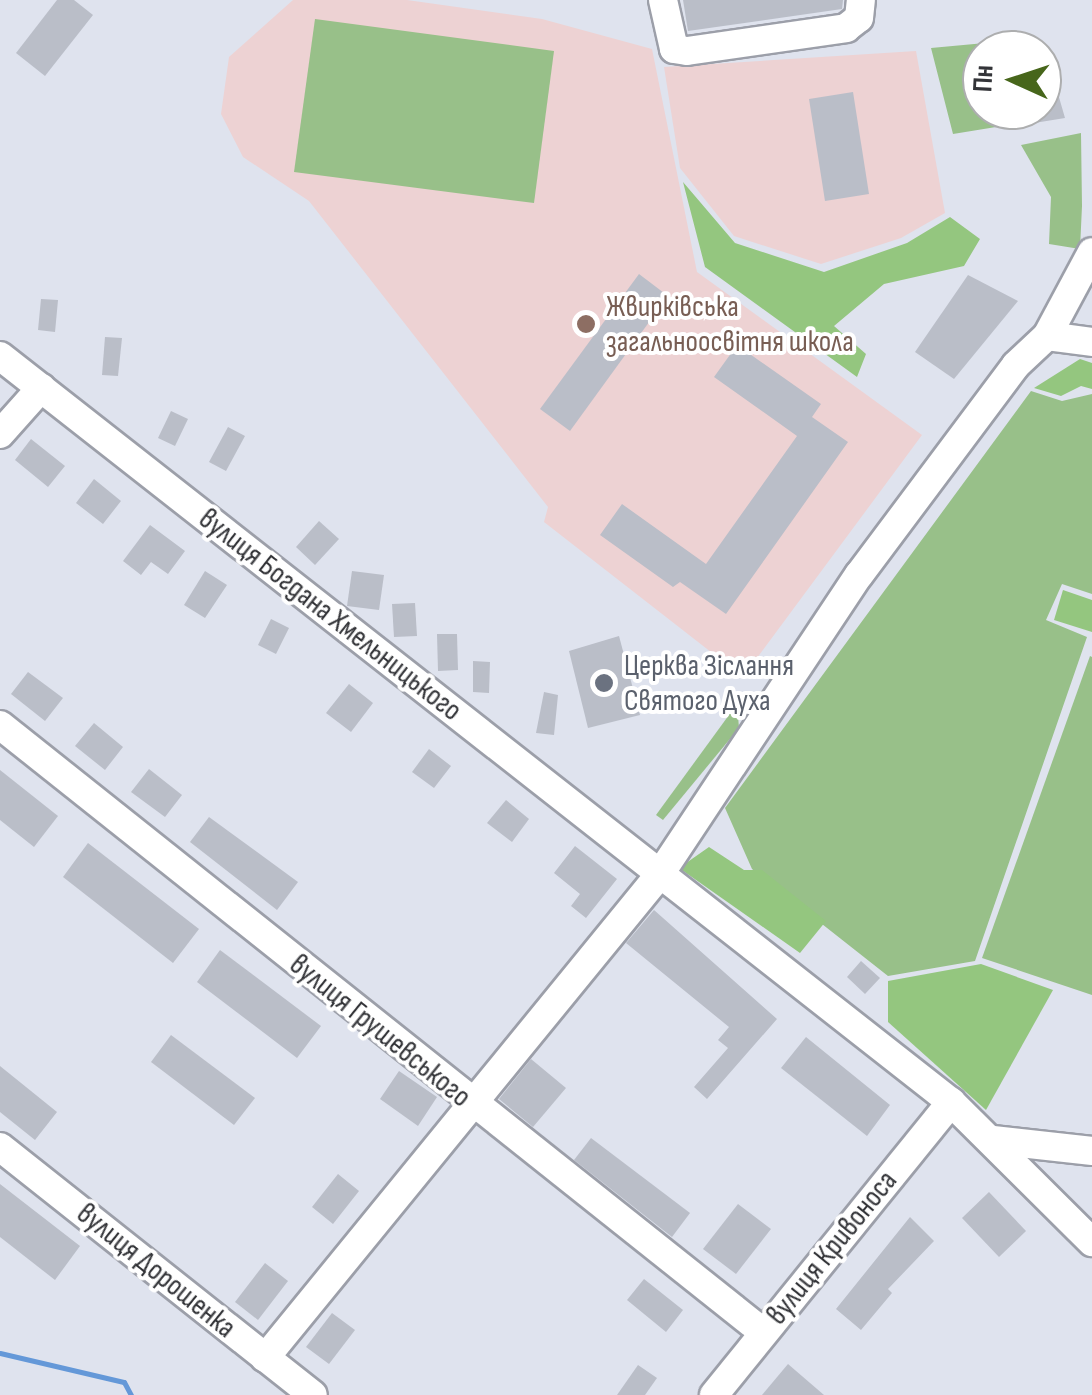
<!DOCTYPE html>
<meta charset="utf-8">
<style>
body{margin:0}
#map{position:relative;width:1092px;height:1395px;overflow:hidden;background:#dfe3ee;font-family:"Sofia Sans Condensed",sans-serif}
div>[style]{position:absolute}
.education>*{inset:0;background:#edd2d3}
.green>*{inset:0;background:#98c089}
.forest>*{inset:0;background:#94c67f}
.stream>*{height:5px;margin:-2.5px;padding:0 2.5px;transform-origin:2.5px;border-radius:2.5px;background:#6498d8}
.building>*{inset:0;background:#babec8}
.roads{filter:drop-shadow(2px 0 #9c9fa9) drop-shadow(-2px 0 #9c9fa9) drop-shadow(0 2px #9c9fa9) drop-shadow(0 -2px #9c9fa9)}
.minor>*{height:28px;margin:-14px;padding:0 14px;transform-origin:14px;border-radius:14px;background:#fff}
.dots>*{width:28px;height:28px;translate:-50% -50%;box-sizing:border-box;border:5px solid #fff;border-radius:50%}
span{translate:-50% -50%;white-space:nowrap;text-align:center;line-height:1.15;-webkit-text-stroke:8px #fff;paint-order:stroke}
.education-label{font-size:30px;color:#785e54}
.left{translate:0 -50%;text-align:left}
.street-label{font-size:30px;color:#333438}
.worship-label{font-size:30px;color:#5b616d}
.north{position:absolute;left:962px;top:30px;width:100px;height:100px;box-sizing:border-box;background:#fff;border:2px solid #adaeaf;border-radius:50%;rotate:273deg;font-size:28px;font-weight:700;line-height:40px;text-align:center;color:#333438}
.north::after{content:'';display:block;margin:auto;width:35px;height:45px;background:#47661b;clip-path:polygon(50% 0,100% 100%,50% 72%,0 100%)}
</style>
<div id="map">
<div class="education">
<i style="clip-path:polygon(293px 0,407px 0,542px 19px,652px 49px,697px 272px,922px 435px,743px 677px,544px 522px,548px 507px,309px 201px,243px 157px,221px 114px,229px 57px)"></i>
<i style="clip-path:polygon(916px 51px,945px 213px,901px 238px,821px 264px,734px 236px,680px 168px,664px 67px)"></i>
</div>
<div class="green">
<i style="clip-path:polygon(315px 19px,554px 51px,534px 203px,294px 172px)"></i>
<i style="clip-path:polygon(985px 43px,982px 110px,994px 110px,996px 127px,953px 134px,931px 48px)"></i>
<i style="clip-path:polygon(1081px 133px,1082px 206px,1080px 249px,1049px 244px,1051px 197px,1021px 145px)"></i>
<i style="clip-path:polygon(1031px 391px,1062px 401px,1092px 394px,1092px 594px,1062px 584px,1046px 620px,1087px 637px,975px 961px,888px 976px,752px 869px,725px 808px)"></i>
<i style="clip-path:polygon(1090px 656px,1092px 657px,1092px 995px,982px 958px)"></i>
<i style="clip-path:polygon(737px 704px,739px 728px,663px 820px,656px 815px)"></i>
</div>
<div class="forest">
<i style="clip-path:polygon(683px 182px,735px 243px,824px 272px,907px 243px,950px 217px,980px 239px,964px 266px,884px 284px,834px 326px,866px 354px,857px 377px,705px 267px)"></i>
<i style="clip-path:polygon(1080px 359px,1092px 363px,1092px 389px,1081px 386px,1061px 396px,1034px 388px)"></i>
<i style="clip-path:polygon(1063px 590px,1092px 600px,1092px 632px,1054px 620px)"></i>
<i style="clip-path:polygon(709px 847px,744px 870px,762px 870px,826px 921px,800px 953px,679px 868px)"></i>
<i style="clip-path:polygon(981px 964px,1053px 990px,986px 1110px,888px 1022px,888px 981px)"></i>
</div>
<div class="stream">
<i style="left:0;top:1353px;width:127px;rotate:13.2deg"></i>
<i style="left:124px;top:1382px;width:15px;rotate:62deg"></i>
</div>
<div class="building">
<i style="clip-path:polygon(57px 0,74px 0,93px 15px,45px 76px,16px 53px)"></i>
<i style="clip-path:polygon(683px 0,843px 0,842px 9px,688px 31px)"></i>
<i style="clip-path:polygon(1050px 66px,1065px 118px,1022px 125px,1019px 110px,1042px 110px,1042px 67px)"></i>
<i style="clip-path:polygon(853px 92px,869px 194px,825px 201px,809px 99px)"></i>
<i style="clip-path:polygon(639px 274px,668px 296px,570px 431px,540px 409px)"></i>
<i style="clip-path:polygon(968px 275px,1018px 301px,954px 379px,915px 352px)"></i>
<i style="clip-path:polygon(41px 299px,58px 300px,55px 332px,38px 330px)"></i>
<i style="clip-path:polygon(105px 337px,122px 338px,118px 376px,102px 375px)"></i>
<i style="clip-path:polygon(737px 345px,821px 404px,812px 417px,848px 442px,726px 614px,680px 582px,673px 587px,600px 535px,622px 504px,706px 564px,797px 436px,714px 377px)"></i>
<i style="clip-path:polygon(171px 411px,188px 419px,175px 446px,158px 438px)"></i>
<i style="clip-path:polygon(228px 427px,245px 436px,226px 471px,209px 462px)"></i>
<i style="clip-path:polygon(31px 439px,65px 466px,48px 487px,15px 460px)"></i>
<i style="clip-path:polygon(94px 479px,121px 501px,103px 524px,76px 503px)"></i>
<i style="clip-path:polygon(319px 521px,339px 539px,315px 565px,296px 547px)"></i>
<i style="clip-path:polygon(150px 525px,185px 551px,168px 574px,151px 562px,141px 575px,123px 561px)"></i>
<i style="clip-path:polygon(205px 571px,227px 585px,205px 618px,184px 605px)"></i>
<i style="clip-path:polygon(352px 571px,384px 575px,379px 610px,347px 606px)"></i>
<i style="clip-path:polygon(415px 603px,417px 636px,394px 637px,392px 604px)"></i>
<i style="clip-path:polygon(271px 619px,289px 628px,276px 654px,258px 645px)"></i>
<i style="clip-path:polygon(437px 634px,457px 634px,458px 670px,438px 671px)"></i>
<i style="clip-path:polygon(619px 636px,640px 715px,588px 728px,569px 651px)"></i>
<i style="clip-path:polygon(473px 661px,490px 662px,489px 693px,473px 692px)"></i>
<i style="clip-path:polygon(28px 672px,63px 698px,45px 721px,11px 694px)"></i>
<i style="clip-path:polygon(349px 684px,373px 703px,351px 732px,326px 713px)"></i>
<i style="clip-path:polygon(544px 692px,558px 695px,554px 735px,536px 733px)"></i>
<i style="clip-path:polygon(94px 723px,123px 747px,105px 770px,75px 746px)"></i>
<i style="clip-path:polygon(429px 749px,451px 766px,434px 788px,412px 772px)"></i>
<i style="clip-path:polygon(149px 769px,182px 795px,165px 817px,131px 792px)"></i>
<i style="clip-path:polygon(0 770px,58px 816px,34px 847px,0 820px)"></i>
<i style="clip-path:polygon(506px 800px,529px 819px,512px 842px,487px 823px)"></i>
<i style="clip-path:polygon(209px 817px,298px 882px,277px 910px,190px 842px)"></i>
<i style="clip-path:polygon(88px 843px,199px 929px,173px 963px,63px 877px)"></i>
<i style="clip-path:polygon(575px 846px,617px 879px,586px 918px,571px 906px,580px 894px,554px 873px)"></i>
<i style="clip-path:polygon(654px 910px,777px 1019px,707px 1099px,694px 1087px,728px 1048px,718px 1040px,729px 1027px,626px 943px)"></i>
<i style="clip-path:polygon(220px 950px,321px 1026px,297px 1058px,197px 982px)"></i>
<i style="clip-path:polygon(861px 961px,880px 978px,865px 994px,847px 977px)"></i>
<i style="clip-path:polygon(171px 1035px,255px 1098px,234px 1125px,151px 1062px)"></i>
<i style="clip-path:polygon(806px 1037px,890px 1105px,867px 1136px,781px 1068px)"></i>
<i style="clip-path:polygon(531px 1059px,566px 1088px,533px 1127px,499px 1099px)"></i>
<i style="clip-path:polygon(0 1066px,57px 1112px,35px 1140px,0 1112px)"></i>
<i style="clip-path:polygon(399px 1071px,437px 1097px,418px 1126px,380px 1099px)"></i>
<i style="clip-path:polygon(591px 1138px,690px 1213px,672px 1237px,574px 1160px)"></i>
<i style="clip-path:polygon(338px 1174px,359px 1191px,333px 1224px,312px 1207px)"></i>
<i style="clip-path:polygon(0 1184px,80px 1246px,55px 1280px,0 1237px)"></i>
<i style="clip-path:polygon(989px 1192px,1026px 1231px,999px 1257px,962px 1218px)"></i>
<i style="clip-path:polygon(738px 1204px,771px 1229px,736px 1274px,703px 1249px)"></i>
<i style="clip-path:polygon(910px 1217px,934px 1241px,888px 1289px,892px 1293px,861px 1330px,836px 1309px)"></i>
<i style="clip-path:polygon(265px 1263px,288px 1281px,258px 1320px,235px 1302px)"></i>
<i style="clip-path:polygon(644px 1279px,683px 1310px,666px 1332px,627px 1300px)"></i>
<i style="clip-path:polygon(332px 1313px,355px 1330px,329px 1364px,306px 1347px)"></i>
<i style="clip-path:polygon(788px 1364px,824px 1395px,762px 1395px)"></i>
<i style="clip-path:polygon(638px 1365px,657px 1378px,645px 1395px,617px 1395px)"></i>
</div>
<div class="roads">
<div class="minor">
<i style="left:663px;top:0;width:50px;rotate:77.3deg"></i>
<i style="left:674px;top:49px;width:13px;rotate:9deg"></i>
<i style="left:687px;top:51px;width:161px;rotate:-8.2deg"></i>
<i style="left:846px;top:28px;width:16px;rotate:-38deg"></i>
<i style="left:859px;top:18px;width:18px;rotate:-84deg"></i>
<i style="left:1047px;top:336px;width:95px;rotate:-61.8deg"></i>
<i style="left:0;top:356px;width:1209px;rotate:38.11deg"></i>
<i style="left:951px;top:1102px;width:199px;rotate:44.8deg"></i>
<i style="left:0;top:434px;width:62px;rotate:-48.3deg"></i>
<i style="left:0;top:725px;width:976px;rotate:38.51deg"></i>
<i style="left:993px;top:1140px;width:100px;rotate:6.3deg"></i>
<i style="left:0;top:1147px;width:399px;rotate:38.4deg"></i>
<i style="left:265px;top:1358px;width:625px;rotate:-50.78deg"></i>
<i style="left:660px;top:874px;width:359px;rotate:-56.4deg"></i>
<i style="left:859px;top:575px;width:262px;rotate:-53.2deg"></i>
<i style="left:1016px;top:365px;width:42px;rotate:-43.1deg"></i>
<i style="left:1047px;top:336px;width:45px;rotate:7.6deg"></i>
<i style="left:714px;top:1395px;width:377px;rotate:-51deg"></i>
</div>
</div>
<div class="dots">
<i style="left:586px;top:324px;background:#8d6e63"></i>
<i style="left:604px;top:683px;background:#6b7280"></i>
</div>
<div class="education-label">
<span class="left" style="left:606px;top:324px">Жвирківська<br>загальноосвітня школа</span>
</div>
<div class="street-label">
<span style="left:330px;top:615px;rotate:38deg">вулиця Богдана Хмельницького</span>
<span style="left:380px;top:1031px;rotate:39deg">вулиця Грушевського</span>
<span style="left:832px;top:1248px;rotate:-51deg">вулиця Кривоноса</span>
<span style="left:156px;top:1271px;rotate:39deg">вулиця Дорошенка</span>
</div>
<div class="worship-label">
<span class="left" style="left:624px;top:683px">Церква Зіслання<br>Святого Духа</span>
</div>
<div class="north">Пн</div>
</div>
